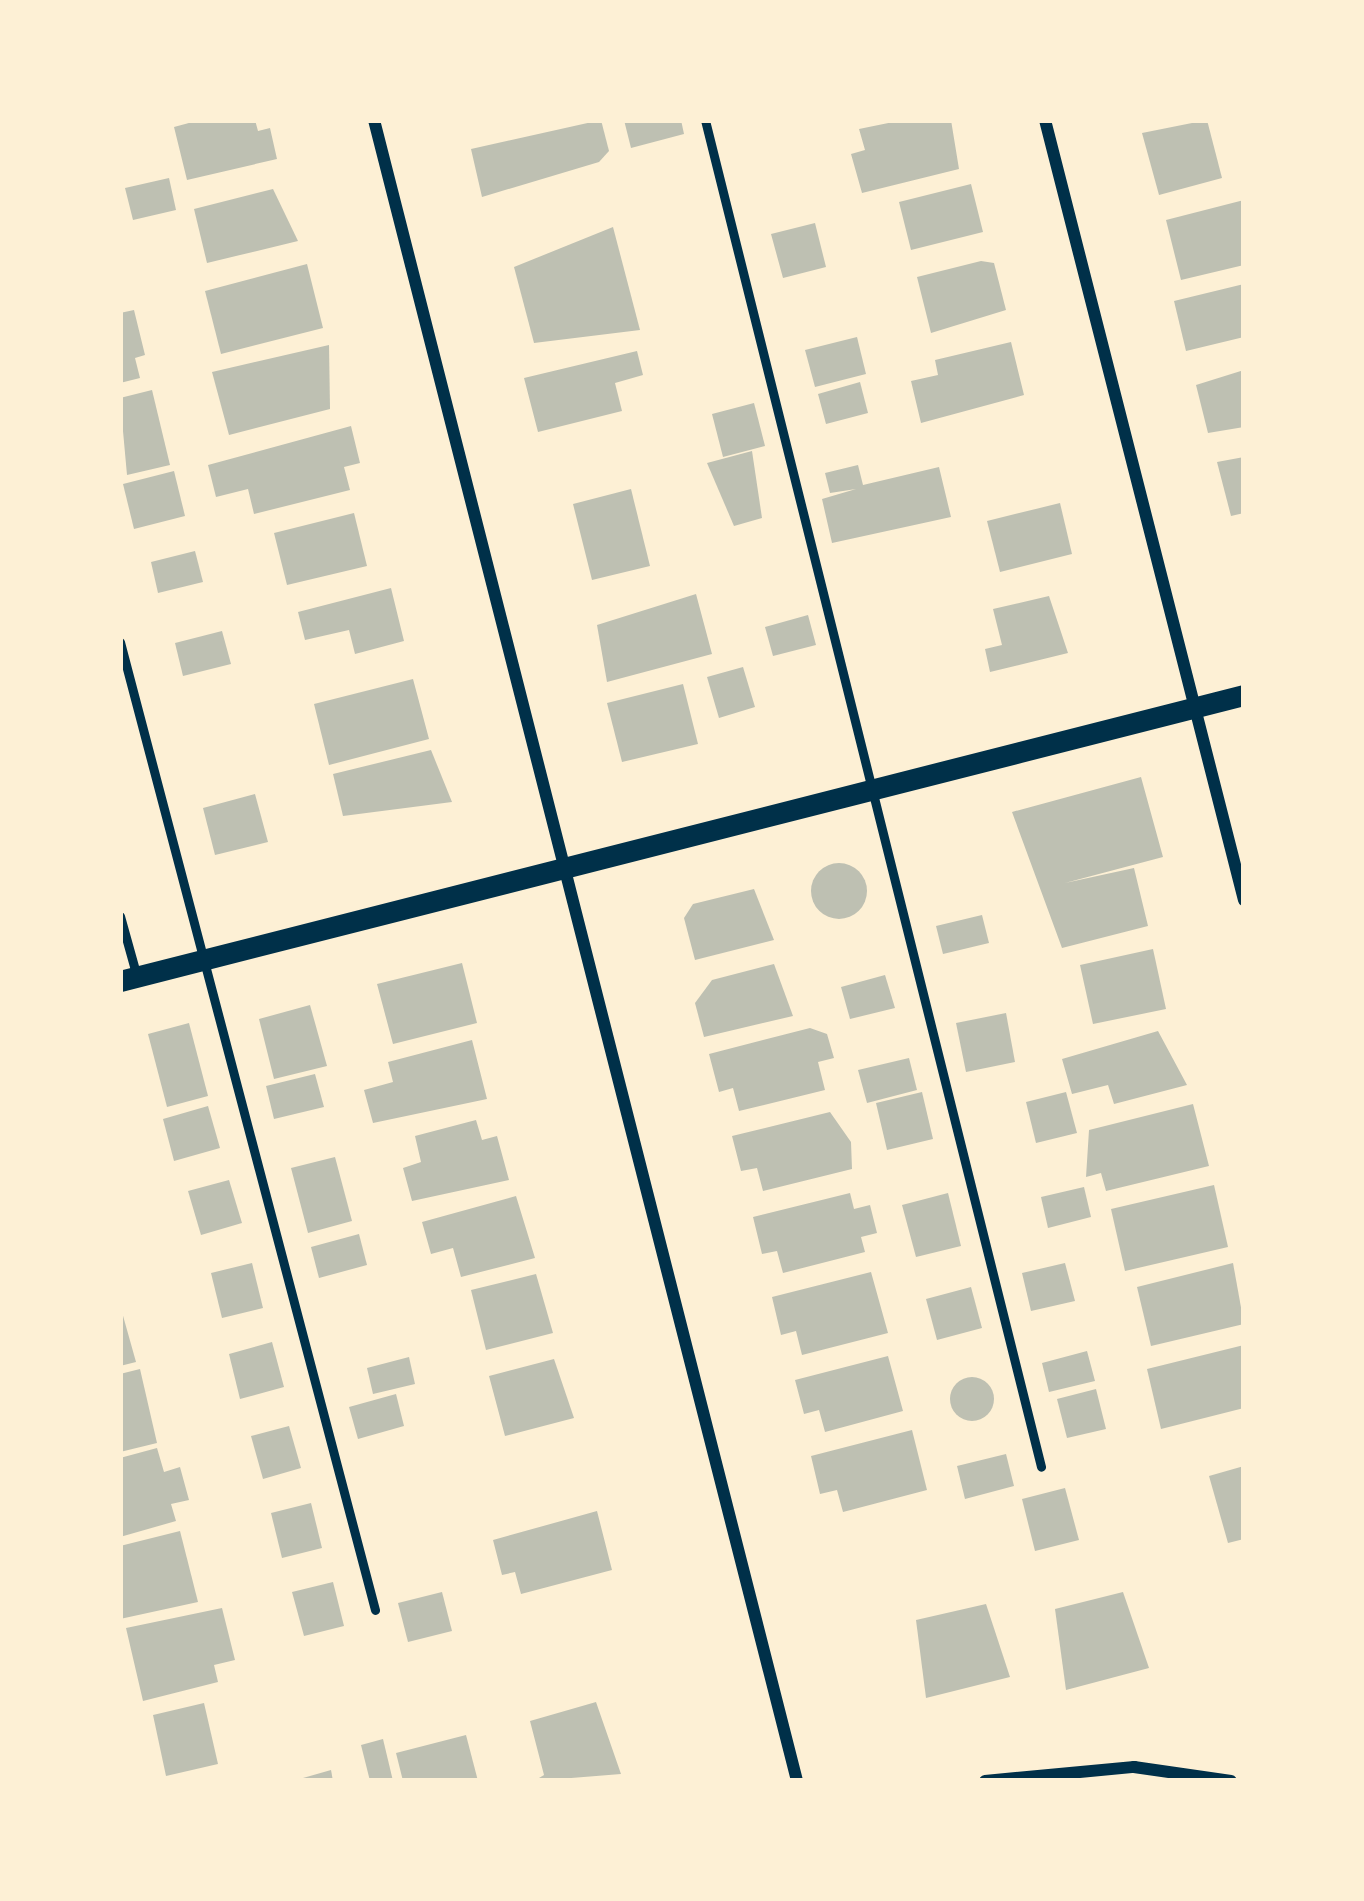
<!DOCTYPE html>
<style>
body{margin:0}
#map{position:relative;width:1364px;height:1901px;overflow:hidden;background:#fdf0d5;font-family:Jost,sans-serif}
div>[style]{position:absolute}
.building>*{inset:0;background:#bec0b2}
.round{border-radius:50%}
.service>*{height:9px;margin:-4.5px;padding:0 4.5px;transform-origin:4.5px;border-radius:4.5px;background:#003049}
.minor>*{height:12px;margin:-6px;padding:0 6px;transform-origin:6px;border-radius:6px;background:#003049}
.tertiary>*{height:21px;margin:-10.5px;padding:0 10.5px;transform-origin:10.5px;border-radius:10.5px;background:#003049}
span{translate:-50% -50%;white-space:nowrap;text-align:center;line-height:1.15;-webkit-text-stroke:9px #fdf0d5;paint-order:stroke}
.frame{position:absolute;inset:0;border:123px solid #fdf0d5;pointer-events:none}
</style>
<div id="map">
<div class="building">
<i style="clip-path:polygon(200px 120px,255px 120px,258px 131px,270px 128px,277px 159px,187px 180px,174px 127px)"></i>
<i style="clip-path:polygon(601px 120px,609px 151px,599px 162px,482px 197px,471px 149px)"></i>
<i style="clip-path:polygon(624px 120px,681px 120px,684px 134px,631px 148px)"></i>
<i style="clip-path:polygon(903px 120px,951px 120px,959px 169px,862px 193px,851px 154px,865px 150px,859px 129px)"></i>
<i style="clip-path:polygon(1207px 120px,1222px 178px,1159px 195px,1142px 133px)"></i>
<i style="clip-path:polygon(169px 178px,176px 210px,133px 220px,125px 188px)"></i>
<i style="clip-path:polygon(971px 184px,983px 232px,911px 250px,899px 202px)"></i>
<i style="clip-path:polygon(273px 189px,298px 241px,207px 263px,194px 209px)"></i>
<i style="clip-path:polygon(1244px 200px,1244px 265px,1181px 280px,1166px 220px)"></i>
<i style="clip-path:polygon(815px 223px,826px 267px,783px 278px,771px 234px)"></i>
<i style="clip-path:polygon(613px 227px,640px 330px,534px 343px,514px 267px)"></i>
<i style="clip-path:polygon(981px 261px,994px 263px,1006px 310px,931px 333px,917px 277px)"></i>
<i style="clip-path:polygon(307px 264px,323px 328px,221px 354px,205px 291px)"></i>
<i style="clip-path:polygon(1244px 284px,1244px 337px,1186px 351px,1174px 301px)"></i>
<i style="clip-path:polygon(134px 310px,145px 355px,135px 358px,140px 378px,120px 383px,120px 313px)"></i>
<i style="clip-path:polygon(857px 337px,866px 374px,815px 387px,805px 350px)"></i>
<i style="clip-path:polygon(1011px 342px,1024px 395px,921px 423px,911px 381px,938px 375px,935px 360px)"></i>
<i style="clip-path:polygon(329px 345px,330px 409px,229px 435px,212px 372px)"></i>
<i style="clip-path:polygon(637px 351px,643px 375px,615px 383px,622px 411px,538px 432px,524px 378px)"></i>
<i style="clip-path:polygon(1244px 370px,1244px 427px,1208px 433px,1196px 385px)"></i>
<i style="clip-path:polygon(860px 382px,868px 413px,826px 424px,818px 394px)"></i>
<i style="clip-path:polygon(152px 390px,170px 465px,127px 475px,120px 398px)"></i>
<i style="clip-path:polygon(754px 403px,765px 446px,723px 457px,712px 414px)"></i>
<i style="clip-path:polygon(351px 426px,360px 463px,344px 467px,350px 490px,254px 514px,248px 489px,216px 497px,208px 465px)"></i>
<i style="clip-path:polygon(752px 451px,762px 518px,734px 526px,707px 463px)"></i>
<i style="clip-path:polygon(1244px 457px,1244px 513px,1231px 516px,1217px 462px)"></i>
<i style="clip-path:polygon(858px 465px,863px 485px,939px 467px,951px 517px,832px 543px,822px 499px,856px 489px,830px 493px,825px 473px)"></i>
<i style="clip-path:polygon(174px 471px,185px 516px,134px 529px,123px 484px)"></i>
<i style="clip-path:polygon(631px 489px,650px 566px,592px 580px,573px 504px)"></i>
<i style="clip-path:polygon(1060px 503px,1072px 554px,1000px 572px,987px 521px)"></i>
<i style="clip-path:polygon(354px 513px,367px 566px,287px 585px,274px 533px)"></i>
<i style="clip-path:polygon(195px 551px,203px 582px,158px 593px,151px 562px)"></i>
<i style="clip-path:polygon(391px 588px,404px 641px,355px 654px,349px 630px,305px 640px,298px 612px)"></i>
<i style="clip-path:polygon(696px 594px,712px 654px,607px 682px,597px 625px)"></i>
<i style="clip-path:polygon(1049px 596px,1068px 653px,990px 672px,985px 649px,1002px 645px,993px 609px)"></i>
<i style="clip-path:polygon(808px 615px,816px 645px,773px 656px,765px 627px)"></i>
<i style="clip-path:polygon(222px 631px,231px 664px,183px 676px,175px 643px)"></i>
<i style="clip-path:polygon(743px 667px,755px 707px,719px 718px,707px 677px)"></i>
<i style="clip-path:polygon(413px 679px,429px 739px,329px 765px,314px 704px)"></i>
<i style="clip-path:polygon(683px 684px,698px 744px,622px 762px,607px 703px)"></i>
<i style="clip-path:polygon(431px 750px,452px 802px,343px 816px,333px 774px)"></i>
<i style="clip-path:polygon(1141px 777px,1163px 857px,1065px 883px,1134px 868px,1148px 926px,1062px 948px,1012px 812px)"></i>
<i style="clip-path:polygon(255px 794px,268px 842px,215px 855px,203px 808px)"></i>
<i class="round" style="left:811px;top:863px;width:56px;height:56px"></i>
<i style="clip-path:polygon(754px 889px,774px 940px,695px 960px,684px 918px,693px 904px)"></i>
<i style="clip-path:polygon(982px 915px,989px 943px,943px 954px,936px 926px)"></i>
<i style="clip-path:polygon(1153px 949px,1166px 1009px,1093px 1024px,1080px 965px)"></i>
<i style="clip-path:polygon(462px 963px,477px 1023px,393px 1044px,377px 984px)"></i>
<i style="clip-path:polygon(774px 964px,793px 1016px,704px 1037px,695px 1003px,712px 980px)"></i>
<i style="clip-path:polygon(885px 975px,895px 1008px,850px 1019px,841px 987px)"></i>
<i style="clip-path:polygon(310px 1005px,327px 1066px,274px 1079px,259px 1019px)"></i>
<i style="clip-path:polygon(1006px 1013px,1015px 1062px,966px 1072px,956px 1023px)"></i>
<i style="clip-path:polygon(189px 1023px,208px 1096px,167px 1107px,148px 1034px)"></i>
<i style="clip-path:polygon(810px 1028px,827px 1034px,834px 1058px,818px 1062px,825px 1090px,739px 1111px,733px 1088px,719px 1092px,709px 1054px)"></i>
<i style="clip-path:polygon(1158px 1031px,1187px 1085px,1114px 1104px,1108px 1085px,1072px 1094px,1062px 1059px)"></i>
<i style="clip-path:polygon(472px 1040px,487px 1099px,373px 1123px,364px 1090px,393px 1082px,388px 1062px)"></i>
<i style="clip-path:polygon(909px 1058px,917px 1090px,867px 1103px,858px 1070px)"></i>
<i style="clip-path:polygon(315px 1074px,324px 1107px,274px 1119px,266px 1086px)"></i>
<i style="clip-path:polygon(922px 1092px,933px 1139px,887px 1150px,876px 1103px)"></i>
<i style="clip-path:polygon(1066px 1092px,1077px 1133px,1036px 1143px,1026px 1102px)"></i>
<i style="clip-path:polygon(1193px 1104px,1209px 1166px,1106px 1191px,1101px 1173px,1086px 1177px,1089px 1130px)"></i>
<i style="clip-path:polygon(208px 1106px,220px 1148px,174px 1161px,163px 1119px)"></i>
<i style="clip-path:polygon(830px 1112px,851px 1142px,852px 1169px,763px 1191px,757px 1168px,741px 1171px,732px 1136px)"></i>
<i style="clip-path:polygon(476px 1120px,482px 1140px,497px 1136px,509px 1180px,412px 1201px,403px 1168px,421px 1162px,415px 1136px)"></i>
<i style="clip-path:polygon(335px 1157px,352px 1221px,308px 1233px,291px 1168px)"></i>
<i style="clip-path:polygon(229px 1180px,242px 1223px,201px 1235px,188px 1191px)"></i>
<i style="clip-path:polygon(1214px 1185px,1228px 1247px,1125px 1271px,1111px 1209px)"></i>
<i style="clip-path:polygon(1084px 1187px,1091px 1217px,1048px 1228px,1041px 1197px)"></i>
<i style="clip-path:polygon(850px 1193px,854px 1209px,870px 1205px,877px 1233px,861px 1237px,865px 1252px,783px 1273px,777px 1251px,762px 1254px,753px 1217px)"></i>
<i style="clip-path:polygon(948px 1193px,961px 1246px,916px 1257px,902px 1205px)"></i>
<i style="clip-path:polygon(516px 1196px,535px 1258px,461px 1277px,453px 1248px,431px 1254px,422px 1222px)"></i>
<i style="clip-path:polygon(359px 1234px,367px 1265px,319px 1278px,311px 1247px)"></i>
<i style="clip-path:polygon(252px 1263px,263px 1308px,222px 1318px,211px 1273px)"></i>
<i style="clip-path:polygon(1065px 1263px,1075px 1301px,1031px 1311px,1022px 1273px)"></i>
<i style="clip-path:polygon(1233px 1263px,1244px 1324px,1151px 1346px,1137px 1287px)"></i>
<i style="clip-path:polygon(871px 1272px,888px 1333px,802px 1355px,796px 1331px,781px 1335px,772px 1297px)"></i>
<i style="clip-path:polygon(536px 1274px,553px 1333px,486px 1350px,471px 1290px)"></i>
<i style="clip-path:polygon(971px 1287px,982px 1328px,937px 1340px,926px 1299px)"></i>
<i style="clip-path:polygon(120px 1305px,136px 1362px,120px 1366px)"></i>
<i style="clip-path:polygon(272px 1342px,284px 1387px,240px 1399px,229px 1354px)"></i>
<i style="clip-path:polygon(1244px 1345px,1244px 1408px,1161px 1429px,1147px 1369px)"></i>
<i style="clip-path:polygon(1087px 1351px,1095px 1381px,1049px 1392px,1042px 1363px)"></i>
<i style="clip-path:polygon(888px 1356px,903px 1411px,825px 1432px,819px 1410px,804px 1414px,795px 1380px)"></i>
<i style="clip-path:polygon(409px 1357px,415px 1384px,373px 1394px,367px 1368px)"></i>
<i style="clip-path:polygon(554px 1359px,574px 1418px,505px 1436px,489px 1376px)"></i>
<i style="clip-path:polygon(140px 1369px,157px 1443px,120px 1452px,120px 1374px)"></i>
<i class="round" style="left:950px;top:1377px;width:44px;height:44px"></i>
<i style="clip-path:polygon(1096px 1389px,1106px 1429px,1067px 1438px,1057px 1399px)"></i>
<i style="clip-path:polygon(396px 1394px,404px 1426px,358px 1439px,349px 1407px)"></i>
<i style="clip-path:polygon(289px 1426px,301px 1468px,263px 1479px,251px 1436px)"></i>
<i style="clip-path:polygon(912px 1430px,927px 1490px,843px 1512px,837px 1490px,820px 1494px,811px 1456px)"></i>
<i style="clip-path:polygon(157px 1448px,164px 1472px,180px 1467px,189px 1500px,171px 1504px,176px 1521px,120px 1537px,120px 1458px)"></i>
<i style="clip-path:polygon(1006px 1454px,1014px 1486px,965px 1499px,957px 1466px)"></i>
<i style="clip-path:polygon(1244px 1466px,1244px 1539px,1228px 1543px,1209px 1476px)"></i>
<i style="clip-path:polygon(1065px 1488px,1079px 1540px,1035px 1551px,1022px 1499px)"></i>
<i style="clip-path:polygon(311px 1503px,322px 1548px,282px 1558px,271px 1513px)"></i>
<i style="clip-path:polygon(597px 1511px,612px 1570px,521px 1594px,515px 1572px,502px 1575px,493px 1540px)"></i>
<i style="clip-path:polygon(180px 1531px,198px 1602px,120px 1619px,120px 1546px)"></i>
<i style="clip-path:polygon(333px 1582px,344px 1626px,304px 1636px,292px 1592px)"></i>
<i style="clip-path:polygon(442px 1592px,452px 1631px,408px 1642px,398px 1603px)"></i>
<i style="clip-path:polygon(1123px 1592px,1149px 1668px,1066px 1690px,1055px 1609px)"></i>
<i style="clip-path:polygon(986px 1604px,1010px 1677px,926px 1698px,916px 1620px)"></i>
<i style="clip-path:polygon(222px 1608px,235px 1660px,214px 1665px,218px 1682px,143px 1701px,126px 1628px)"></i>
<i style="clip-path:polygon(596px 1702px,621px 1774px,534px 1781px,544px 1775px,530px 1721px)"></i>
<i style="clip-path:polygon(204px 1703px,218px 1764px,166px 1776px,153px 1715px)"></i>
<i style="clip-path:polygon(466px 1735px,478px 1781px,403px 1781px,396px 1753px)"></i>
<i style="clip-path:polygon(383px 1739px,393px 1781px,370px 1781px,361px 1745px)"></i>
<i style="clip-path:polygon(331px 1770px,333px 1781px,296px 1781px,296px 1780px)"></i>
</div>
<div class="service">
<i style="left:705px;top:120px;width:1388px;rotate:75.99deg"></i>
<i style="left:120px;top:642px;width:1001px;rotate:75.24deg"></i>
<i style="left:120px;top:916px;width:63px;rotate:74.4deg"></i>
</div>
<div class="minor">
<i style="left:374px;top:120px;width:1714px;rotate:75.71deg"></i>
<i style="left:1045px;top:120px;width:805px;rotate:75.69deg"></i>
<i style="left:985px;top:1781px;width:150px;rotate:-5.4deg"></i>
<i style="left:1134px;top:1767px;width:98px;rotate:8.2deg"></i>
</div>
<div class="tertiary">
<i style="left:120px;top:981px;width:1160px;rotate:-14.28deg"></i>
</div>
<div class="frame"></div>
</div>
